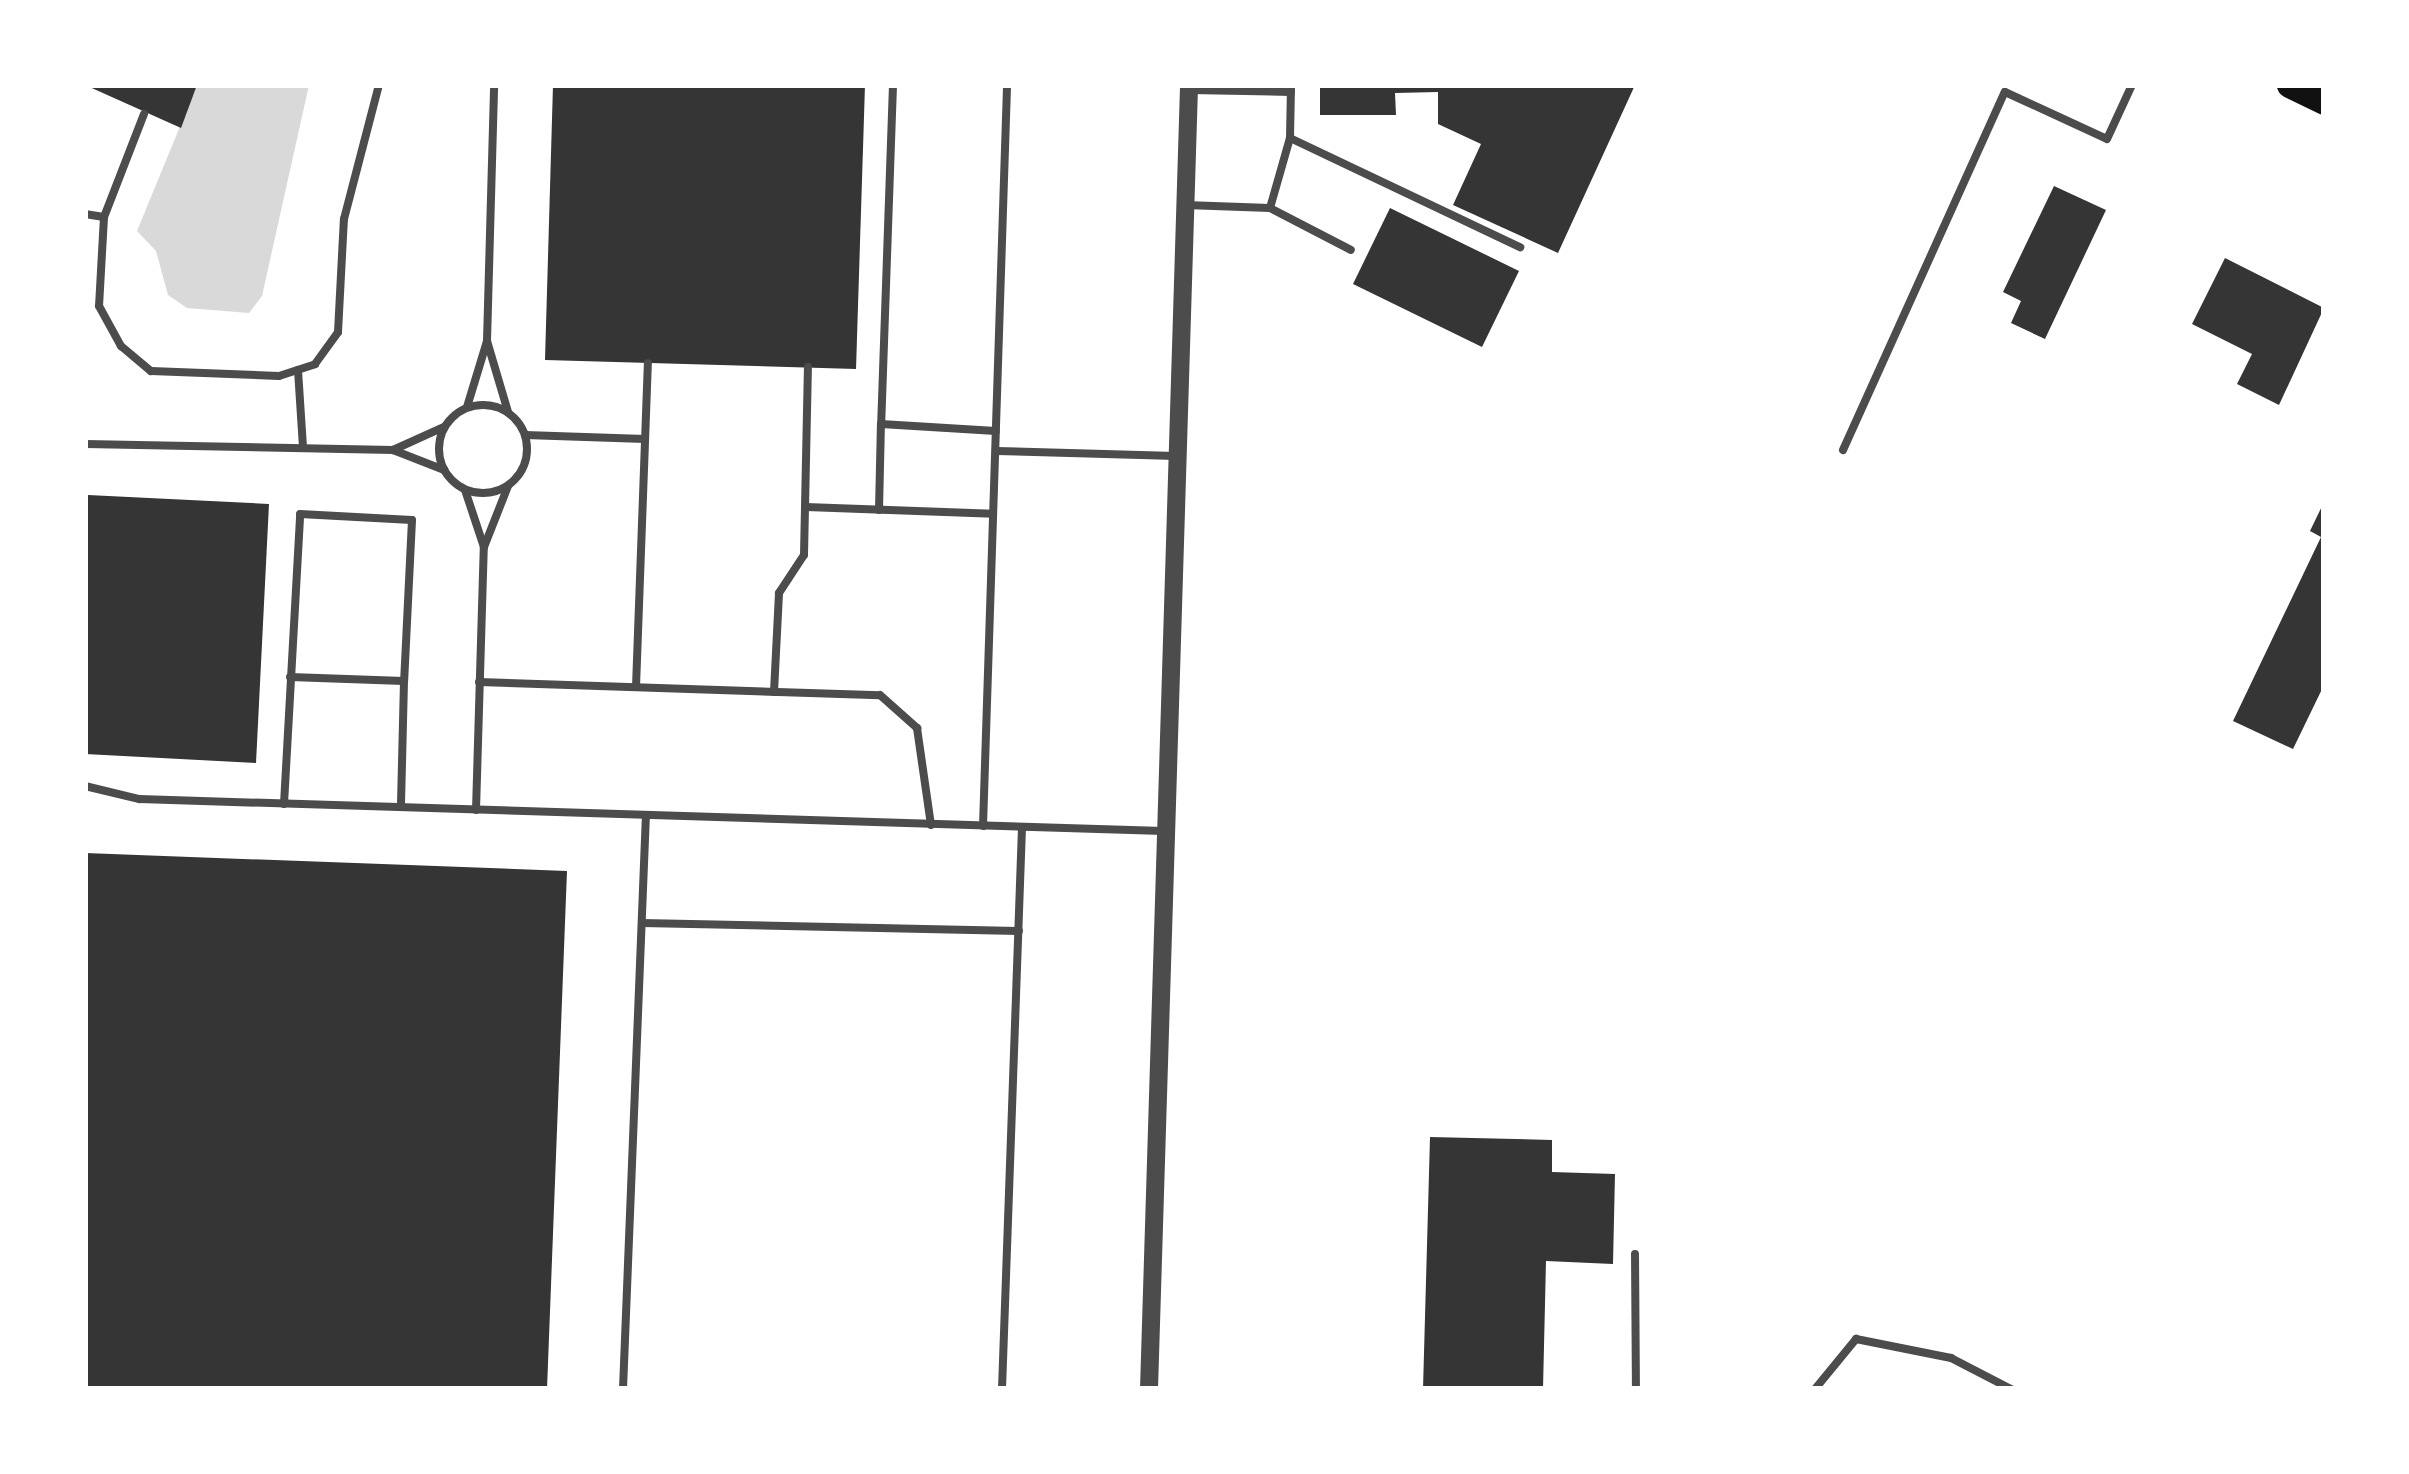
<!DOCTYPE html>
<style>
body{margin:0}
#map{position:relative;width:2409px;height:1474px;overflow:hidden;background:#fff;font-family:Mulish,sans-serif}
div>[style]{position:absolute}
.water>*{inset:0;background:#d9d9d9}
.building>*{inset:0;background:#353535}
.service>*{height:8px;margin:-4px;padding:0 4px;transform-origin:4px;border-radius:4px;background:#4c4c4c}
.service>.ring{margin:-4px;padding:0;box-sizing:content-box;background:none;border:8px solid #4c4c4c;border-radius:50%}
.tertiary>*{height:18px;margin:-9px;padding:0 9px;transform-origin:9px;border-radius:9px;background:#4c4c4c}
.primary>*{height:25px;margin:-12.5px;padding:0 12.5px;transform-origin:12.5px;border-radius:12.5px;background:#111}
span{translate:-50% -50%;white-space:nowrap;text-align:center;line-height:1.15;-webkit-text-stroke:9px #fff;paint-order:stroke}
.frame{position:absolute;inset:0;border:88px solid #fff;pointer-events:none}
</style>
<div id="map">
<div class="water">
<i style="clip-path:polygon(197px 85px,309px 85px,262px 296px,249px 313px,187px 308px,168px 295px,156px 251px,137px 231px)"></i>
</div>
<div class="building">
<i style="clip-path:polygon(85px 85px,197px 85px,181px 128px)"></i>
<i style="clip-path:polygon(553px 85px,865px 85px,856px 369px,545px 360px)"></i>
<i style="clip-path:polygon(1320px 85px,1635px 85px,1558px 253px,1453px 205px,1481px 144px,1438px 124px,1438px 92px,1395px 93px,1396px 115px,1320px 115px)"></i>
<i style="clip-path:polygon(2054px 186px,2106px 210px,2045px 339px,2011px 323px,2021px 301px,2003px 292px)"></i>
<i style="clip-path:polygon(1390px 208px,1519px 271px,1482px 347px,1353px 284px)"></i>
<i style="clip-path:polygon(2225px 258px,2324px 308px,2279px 405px,2237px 384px,2252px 354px,2192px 324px)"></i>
<i style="clip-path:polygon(88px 495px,269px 504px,256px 763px,85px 754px)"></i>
<i style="clip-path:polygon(2324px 502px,2324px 685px,2293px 749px,2233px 721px,2321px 537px,2310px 531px)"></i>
<i style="clip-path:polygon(85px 853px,567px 871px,547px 1389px,85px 1389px)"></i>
<i style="clip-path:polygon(1430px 1137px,1552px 1140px,1552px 1172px,1615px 1174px,1613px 1264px,1546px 1261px,1543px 1389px,1423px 1389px)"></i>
</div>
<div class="service">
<i style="left:893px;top:85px;width:339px;rotate:92deg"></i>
<i style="left:881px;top:424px;width:115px;rotate:3.5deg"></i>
<i style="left:1190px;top:90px;width:101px;rotate:1.1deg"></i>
<i style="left:144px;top:114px;width:110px;rotate:111.2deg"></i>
<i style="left:104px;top:217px;width:89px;rotate:93.2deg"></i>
<i style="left:99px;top:306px;width:46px;rotate:61.2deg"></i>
<i style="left:121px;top:346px;width:39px;rotate:40deg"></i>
<i style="left:151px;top:371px;width:128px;rotate:2.2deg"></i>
<i style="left:279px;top:376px;width:38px;rotate:-18deg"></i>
<i style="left:315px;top:364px;width:39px;rotate:-54deg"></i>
<i style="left:338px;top:332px;width:113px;rotate:-87deg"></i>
<i style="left:344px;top:219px;width:138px;rotate:-75.4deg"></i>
<i style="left:1290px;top:138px;width:255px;rotate:25.4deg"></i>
<i style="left:1185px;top:205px;width:85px;rotate:2deg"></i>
<i style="left:1270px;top:208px;width:91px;rotate:27.4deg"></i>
<i style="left:1270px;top:208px;width:73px;rotate:-74.1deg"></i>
<i style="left:1290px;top:138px;width:53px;rotate:-88.9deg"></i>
<i style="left:85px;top:214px;width:19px;rotate:9deg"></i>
<i style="left:487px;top:341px;width:74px;rotate:73.5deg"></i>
<i style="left:298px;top:370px;width:78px;rotate:86.3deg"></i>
<i class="ring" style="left:439px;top:405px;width:80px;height:80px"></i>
<i style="left:467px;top:407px;width:69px;rotate:-73.1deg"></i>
<i style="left:487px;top:341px;width:256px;rotate:-88.4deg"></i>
<i style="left:525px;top:435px;width:120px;rotate:1.9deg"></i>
<i style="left:85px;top:444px;width:308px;rotate:1.1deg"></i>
<i style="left:393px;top:450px;width:55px;rotate:21.4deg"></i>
<i style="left:393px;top:450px;width:56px;rotate:-24.3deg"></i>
<i style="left:1843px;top:450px;width:393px;rotate:-65.7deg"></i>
<i style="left:2005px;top:92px;width:112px;rotate:24.7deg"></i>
<i style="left:2107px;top:139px;width:60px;rotate:-65.2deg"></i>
<i style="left:996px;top:451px;width:180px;rotate:1.6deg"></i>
<i style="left:465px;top:490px;width:60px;rotate:71.6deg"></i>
<i style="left:806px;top:507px;width:187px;rotate:2.1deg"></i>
<i style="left:879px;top:510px;width:86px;rotate:-88.7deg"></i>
<i style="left:290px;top:677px;width:114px;rotate:2deg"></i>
<i style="left:404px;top:681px;width:126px;rotate:91.4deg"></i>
<i style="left:479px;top:682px;width:401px;rotate:1.9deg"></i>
<i style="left:880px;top:695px;width:50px;rotate:41.7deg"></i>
<i style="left:917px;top:728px;width:98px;rotate:81.8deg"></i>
<i style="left:636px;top:687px;width:324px;rotate:-87.9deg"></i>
<i style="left:774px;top:692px;width:99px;rotate:-87.1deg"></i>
<i style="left:779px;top:593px;width:45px;rotate:-56.7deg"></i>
<i style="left:804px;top:555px;width:188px;rotate:-88.8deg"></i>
<i style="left:85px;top:786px;width:56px;rotate:13.5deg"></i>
<i style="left:139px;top:799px;width:1025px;rotate:1.79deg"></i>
<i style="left:284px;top:804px;width:290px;rotate:-86.8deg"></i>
<i style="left:300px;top:514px;width:112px;rotate:3.1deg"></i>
<i style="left:412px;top:520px;width:161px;rotate:92.8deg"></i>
<i style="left:476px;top:810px;width:263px;rotate:-88.3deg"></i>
<i style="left:484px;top:547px;width:66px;rotate:-68.5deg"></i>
<i style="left:983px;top:826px;width:741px;rotate:-88.14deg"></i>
<i style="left:642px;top:923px;width:377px;rotate:1.2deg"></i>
<i style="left:1635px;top:1254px;width:135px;rotate:89.6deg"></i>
<i style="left:623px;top:1389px;width:574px;rotate:-87.71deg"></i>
<i style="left:1002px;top:1389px;width:561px;rotate:-87.96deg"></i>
<i style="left:1815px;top:1389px;width:65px;rotate:-50.6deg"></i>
<i style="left:1856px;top:1339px;width:97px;rotate:11.3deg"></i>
<i style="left:1951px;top:1358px;width:68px;rotate:27.3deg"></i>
</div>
<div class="tertiary">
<i style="left:1149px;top:1389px;width:1305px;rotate:-88.24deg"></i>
</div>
<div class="primary">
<i style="left:2289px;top:85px;width:39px;rotate:26deg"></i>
</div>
<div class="frame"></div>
</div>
